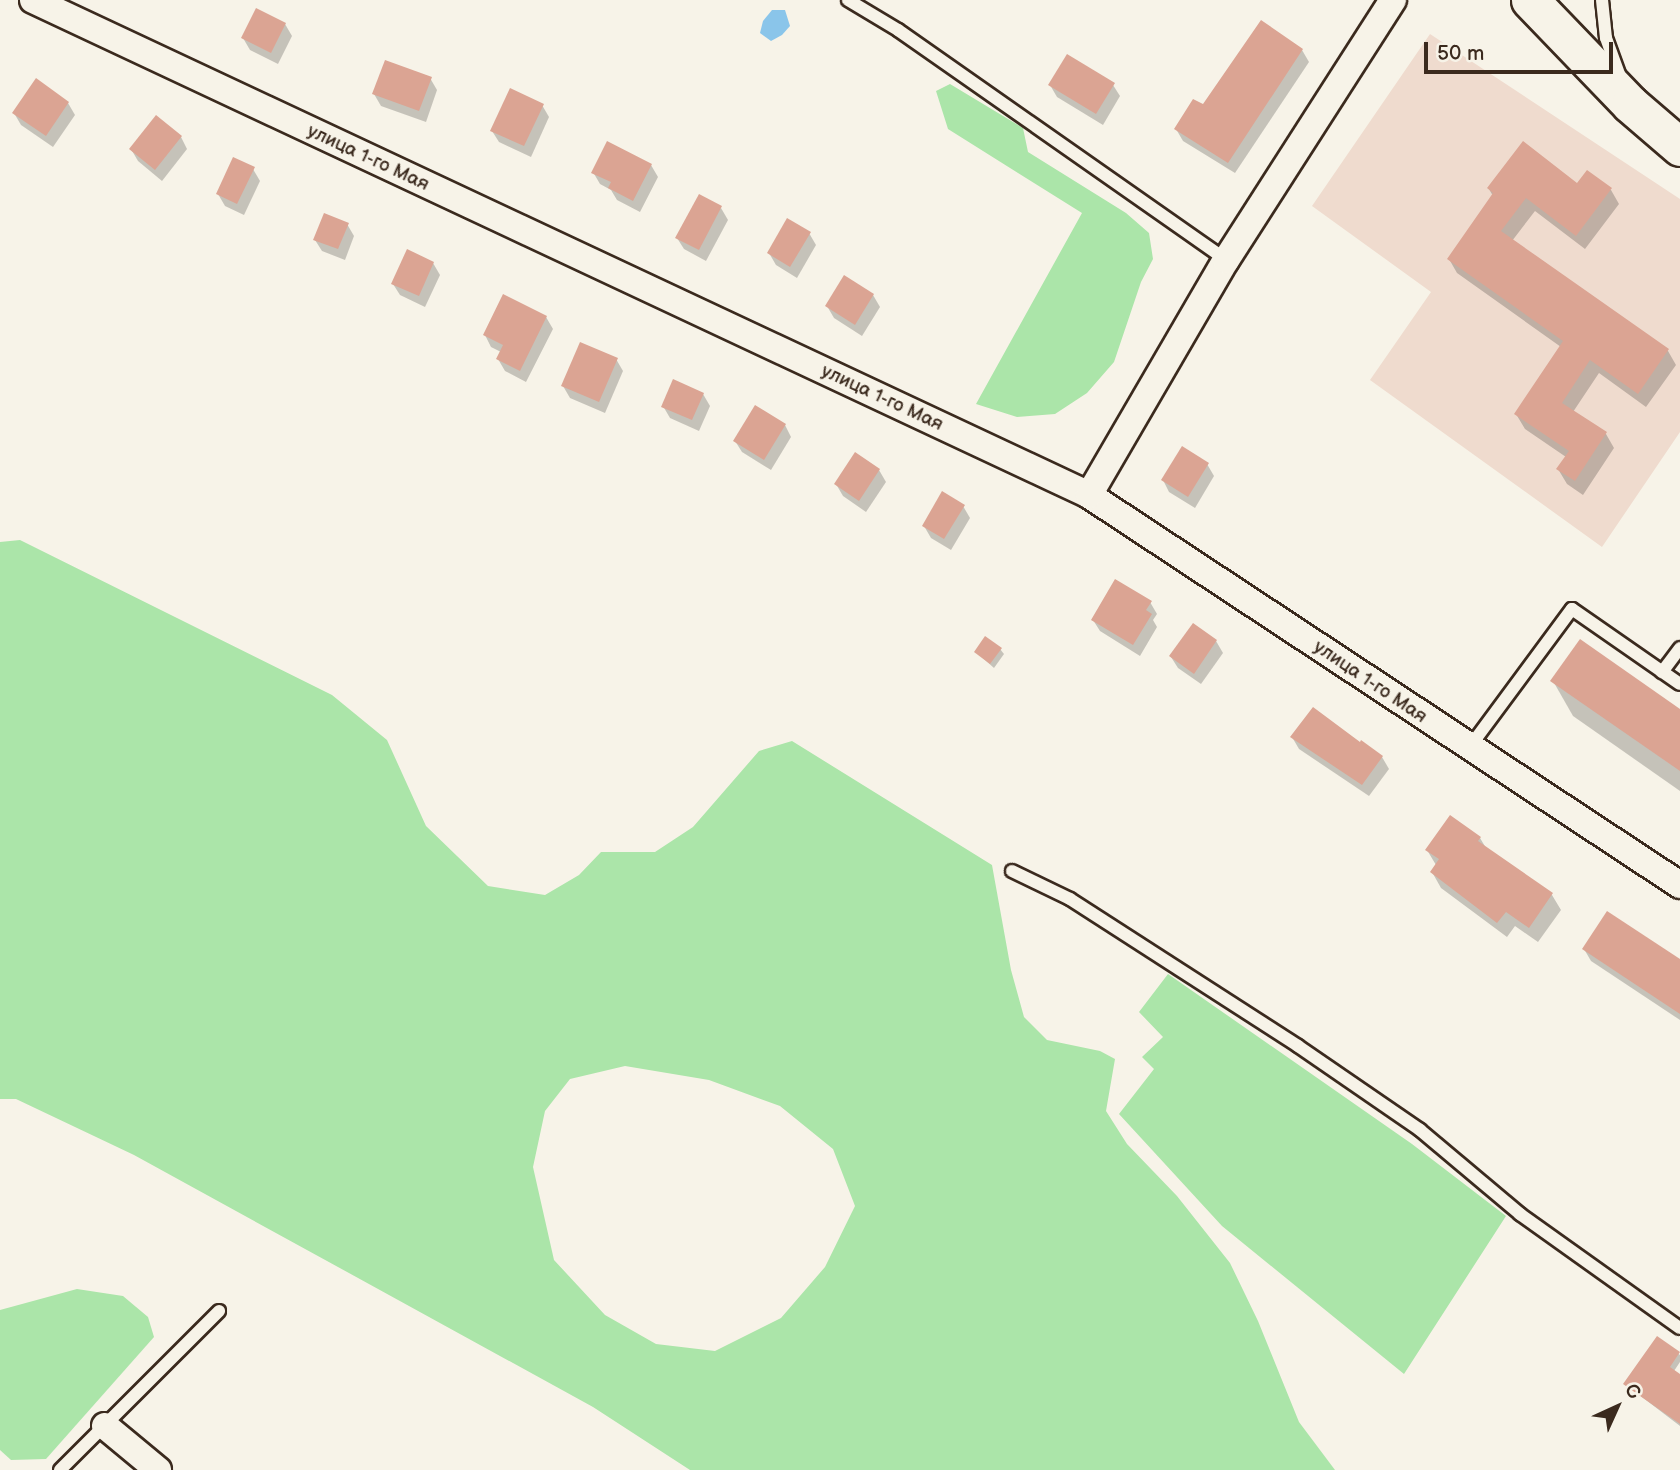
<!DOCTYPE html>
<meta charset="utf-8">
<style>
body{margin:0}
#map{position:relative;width:1680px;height:1470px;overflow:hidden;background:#f7f3e8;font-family:"Balsamiq Sans",sans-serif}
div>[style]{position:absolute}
.built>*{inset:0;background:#efdbce}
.green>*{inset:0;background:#abe5a9}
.water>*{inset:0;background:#8ac5ea}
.shadow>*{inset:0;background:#0003}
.building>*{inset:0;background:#dba493}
.roads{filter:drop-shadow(2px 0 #3b2a1e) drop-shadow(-2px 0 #3b2a1e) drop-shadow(0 2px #3b2a1e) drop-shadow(0 -2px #3b2a1e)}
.lane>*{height:12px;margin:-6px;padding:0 6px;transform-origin:6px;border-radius:6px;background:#f7f3e8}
.street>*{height:26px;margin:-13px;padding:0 13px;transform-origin:13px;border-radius:13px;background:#f7f3e8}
.secondary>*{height:37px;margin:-18.5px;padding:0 18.5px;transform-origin:18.5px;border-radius:18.5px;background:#f7f3e8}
span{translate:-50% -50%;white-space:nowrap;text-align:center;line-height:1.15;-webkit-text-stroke:5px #f7f3e8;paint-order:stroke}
.street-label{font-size:19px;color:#3b2a1e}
.north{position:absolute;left:1582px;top:1372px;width:70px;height:70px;-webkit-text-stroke:5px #f7f3e8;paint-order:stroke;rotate:45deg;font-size:19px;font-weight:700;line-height:28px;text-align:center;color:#3b2a1e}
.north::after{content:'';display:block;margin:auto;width:24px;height:32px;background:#3b2a1e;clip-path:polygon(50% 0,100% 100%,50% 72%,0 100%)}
.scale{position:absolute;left:1424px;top:42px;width:189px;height:32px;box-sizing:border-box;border:4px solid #3b2a1e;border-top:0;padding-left:9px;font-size:21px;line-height:24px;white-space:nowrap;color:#3b2a1e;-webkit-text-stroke:5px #f7f3e8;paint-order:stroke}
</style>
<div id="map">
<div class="built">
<i style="clip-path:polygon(1430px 34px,1680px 199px,1680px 432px,1602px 547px,1370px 380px,1431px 292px,1312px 206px)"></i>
</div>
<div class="green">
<i style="clip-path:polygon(950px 84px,1023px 128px,1028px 152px,1126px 213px,1149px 233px,1153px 259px,1141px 282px,1114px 362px,1087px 393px,1055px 414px,1017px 417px,976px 404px,1082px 213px,948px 129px,936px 91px)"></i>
<i style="clip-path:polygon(evenodd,20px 540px,332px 695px,387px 740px,426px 826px,488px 886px,545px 895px,579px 875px,601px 852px,655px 852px,693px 827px,759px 751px,792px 741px,992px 865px,1011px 970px,1024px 1017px,1047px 1040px,1100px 1051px,1115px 1059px,1106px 1111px,1127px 1144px,1177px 1196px,1230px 1263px,1258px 1321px,1299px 1422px,1335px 1470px,690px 1470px,593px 1407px,134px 1155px,16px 1099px,0 1099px,0 542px,20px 540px,625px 1066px,709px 1080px,780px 1106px,833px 1149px,855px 1206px,825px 1267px,781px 1318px,715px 1351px,656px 1344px,605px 1315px,554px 1260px,533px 1167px,545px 1111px,570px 1079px,625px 1066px)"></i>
<i style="clip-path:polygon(1168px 974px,1412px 1144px,1506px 1216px,1404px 1374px,1222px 1226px,1119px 1114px,1154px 1069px,1142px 1057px,1163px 1037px,1139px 1012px)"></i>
<i style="clip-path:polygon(77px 1289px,123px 1296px,148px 1317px,154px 1337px,46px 1459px,11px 1460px,0 1450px,0 1310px)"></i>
</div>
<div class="water">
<i style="clip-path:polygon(772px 10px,785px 10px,790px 26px,782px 35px,771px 41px,760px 33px,763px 21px)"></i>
</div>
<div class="shadow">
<i style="clip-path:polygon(285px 24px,292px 36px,278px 64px,250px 50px,243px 38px)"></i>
<i style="clip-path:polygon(1302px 50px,1309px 62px,1235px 173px,1183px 141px,1176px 129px,1203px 107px)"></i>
<i style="clip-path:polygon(430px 78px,437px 90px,426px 122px,381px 106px,374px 94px)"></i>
<i style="clip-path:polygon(1050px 85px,1113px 85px,1120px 96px,1103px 125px,1057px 97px)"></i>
<i style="clip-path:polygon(68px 103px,75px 115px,53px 147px,21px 125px,14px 113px)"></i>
<i style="clip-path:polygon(542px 105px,549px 117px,531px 157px,499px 142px,492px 131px)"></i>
<i style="clip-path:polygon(181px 137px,187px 149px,162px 181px,138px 161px,131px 149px)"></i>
<i style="clip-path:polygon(651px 165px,658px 177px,640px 212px,617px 200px,611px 190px,600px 184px,593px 172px)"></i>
<i style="clip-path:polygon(253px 169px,260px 181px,244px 215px,225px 206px,218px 194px)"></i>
<i style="clip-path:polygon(1578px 185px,1611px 190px,1619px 204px,1585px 249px,1535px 211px,1512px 241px,1668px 351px,1676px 365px,1646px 407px,1599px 373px,1573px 412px,1606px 434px,1614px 448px,1583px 495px,1567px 484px,1558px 469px,1566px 457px,1525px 429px,1516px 414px,1561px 347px,1457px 273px,1449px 259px,1493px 196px,1489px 189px)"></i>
<i style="clip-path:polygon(721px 208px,728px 220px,706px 261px,684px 249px,677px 238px)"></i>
<i style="clip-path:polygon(347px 224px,354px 236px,345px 260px,322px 251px,315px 240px)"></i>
<i style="clip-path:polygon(809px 233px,816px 245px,797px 278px,776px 265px,769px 253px)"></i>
<i style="clip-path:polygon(433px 263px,440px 275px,425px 307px,400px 295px,393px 284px)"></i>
<i style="clip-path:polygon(873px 295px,880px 307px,862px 336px,834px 318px,827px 306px)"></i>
<i style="clip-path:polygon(546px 317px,553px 329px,526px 382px,505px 371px,498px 359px,501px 352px,491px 347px,485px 335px)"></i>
<i style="clip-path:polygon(616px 359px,623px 371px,605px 413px,570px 398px,563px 386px)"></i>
<i style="clip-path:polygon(703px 394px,710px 406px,699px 431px,670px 418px,663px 406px)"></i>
<i style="clip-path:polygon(785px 425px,791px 437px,771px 470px,742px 452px,735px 441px)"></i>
<i style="clip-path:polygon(1207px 464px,1214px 476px,1195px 508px,1169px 492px,1163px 480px)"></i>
<i style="clip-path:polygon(879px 470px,886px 482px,866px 512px,843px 496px,836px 484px)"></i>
<i style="clip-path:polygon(963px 506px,970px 518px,951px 550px,931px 538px,924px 526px)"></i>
<i style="clip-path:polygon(1150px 602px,1157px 614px,1153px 620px,1157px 627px,1140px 656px,1100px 631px,1093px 620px)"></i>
<i style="clip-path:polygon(1216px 641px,1223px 653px,1201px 684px,1178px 668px,1171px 657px)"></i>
<i style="clip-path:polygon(1000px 649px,1004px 654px,994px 668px,976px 652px)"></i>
<i style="clip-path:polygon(1553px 681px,1680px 711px,1680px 791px,1573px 716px)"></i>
<i style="clip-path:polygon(1292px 737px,1360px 745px,1382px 757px,1389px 769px,1369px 796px,1299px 749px)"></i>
<i style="clip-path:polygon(1480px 838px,1486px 848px,1552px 895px,1561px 910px,1538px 942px,1515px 926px,1507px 937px,1441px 888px,1432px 872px,1436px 865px,1427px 850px)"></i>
<i style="clip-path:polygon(1584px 949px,1680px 964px,1680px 1020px,1591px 961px)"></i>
<i style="clip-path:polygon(1657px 1338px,1680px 1355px,1680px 1362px,1674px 1371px,1680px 1376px,1680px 1426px,1625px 1384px)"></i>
</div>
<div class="building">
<i style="clip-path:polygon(256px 8px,286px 23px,271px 53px,241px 38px)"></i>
<i style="clip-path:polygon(1261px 20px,1303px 49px,1228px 163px,1174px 129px,1193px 99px,1203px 104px)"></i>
<i style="clip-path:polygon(1067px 54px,1115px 83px,1096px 114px,1048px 85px)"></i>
<i style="clip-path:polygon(385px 60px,432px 77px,419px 111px,372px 94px)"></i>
<i style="clip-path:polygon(36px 78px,69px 102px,46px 136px,12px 113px)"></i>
<i style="clip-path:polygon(510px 88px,544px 104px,524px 146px,490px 131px)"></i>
<i style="clip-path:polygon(156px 115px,182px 136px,155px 170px,129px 149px)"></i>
<i style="clip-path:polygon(607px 141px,652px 164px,633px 201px,608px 188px,611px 182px,591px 173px)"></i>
<i style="clip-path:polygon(1523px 141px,1577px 183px,1587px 170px,1612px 188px,1576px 236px,1526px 198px,1501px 231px,1669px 349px,1638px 394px,1590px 360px,1562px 403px,1607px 432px,1575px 481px,1556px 469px,1569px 451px,1514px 414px,1563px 341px,1447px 259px,1493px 193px,1487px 188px)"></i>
<i style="clip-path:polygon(233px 157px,255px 167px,237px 204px,216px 194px)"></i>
<i style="clip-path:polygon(699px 194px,722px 206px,699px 250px,675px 238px)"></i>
<i style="clip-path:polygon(324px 213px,349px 223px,338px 249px,313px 240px)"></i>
<i style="clip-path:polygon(787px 218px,811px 232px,790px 267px,767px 253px)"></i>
<i style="clip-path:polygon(407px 249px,434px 262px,419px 296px,391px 284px)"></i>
<i style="clip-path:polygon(844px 275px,874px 294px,855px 325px,825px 306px)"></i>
<i style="clip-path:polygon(503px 294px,547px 316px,520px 371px,496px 359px,503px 345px,483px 335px)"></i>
<i style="clip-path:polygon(580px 342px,618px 358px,599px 402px,561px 386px)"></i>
<i style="clip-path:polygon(673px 379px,704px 393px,692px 420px,661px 407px)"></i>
<i style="clip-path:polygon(755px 405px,786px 424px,764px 460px,733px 441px)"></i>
<i style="clip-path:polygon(1182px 446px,1209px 463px,1188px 497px,1161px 480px)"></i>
<i style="clip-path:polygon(855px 452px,880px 469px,859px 501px,834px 484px)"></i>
<i style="clip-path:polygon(942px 491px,965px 505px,944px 539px,922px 526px)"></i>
<i style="clip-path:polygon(1115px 579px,1152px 601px,1146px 610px,1152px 614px,1133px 645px,1091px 620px)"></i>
<i style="clip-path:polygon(1193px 623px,1217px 640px,1194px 674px,1169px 656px)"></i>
<i style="clip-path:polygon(985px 636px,1002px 648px,990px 664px,974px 652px)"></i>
<i style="clip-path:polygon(1580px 639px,1680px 709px,1680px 771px,1550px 681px)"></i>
<i style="clip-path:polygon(1313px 707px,1360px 742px,1361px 740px,1383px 756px,1362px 785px,1290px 737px)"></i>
<i style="clip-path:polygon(1450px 815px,1481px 837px,1478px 841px,1553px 893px,1529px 928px,1506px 912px,1497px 923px,1430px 872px,1439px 859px,1425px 850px)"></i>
<i style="clip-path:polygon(1607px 911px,1680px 959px,1680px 1014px,1582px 949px)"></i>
<i style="clip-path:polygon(1657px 1336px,1680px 1352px,1670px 1367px,1680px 1374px,1680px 1424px,1623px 1384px)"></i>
</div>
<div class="roads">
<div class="lane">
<i style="left:848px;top:0;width:58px;rotate:31deg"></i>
<i style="left:898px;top:30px;width:401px;rotate:35deg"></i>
<i style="left:1602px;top:0;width:38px;rotate:84deg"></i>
<i style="left:1606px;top:38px;width:38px;rotate:70deg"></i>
<i style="left:1662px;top:672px;width:30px;rotate:-53deg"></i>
<i style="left:1469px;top:748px;width:173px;rotate:-53.5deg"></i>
<i style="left:1572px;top:609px;width:131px;rotate:34.8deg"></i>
<i style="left:1012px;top:871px;width:64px;rotate:25.8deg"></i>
<i style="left:1070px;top:899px;width:271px;rotate:32.8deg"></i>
<i style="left:1298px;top:1046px;width:148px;rotate:34.5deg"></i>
<i style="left:1420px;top:1130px;width:131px;rotate:40deg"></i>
<i style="left:1520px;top:1214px;width:196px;rotate:35.5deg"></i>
<i style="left:60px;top:1470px;width:225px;rotate:-45deg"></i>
</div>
<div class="street">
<i style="left:33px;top:0;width:1166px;rotate:25.11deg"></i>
<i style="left:1089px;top:495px;width:708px;rotate:33.42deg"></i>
<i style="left:1089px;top:495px;width:272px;rotate:-59.8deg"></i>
<i style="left:1226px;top:260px;width:309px;rotate:-57.3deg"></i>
<i style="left:105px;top:1426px;width:69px;rotate:39.7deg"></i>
</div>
<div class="secondary">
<i style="left:1530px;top:0;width:144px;rotate:46.1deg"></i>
<i style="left:1630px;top:104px;width:66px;rotate:40.7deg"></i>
</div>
</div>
<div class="street-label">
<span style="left:368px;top:158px;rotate:25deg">улица 1-го Мая</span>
<span style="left:882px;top:398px;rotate:25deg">улица 1-го Мая</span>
<span style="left:1370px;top:682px;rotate:34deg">улица 1-го Мая</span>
</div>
<div class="north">С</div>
<div class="scale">50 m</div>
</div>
